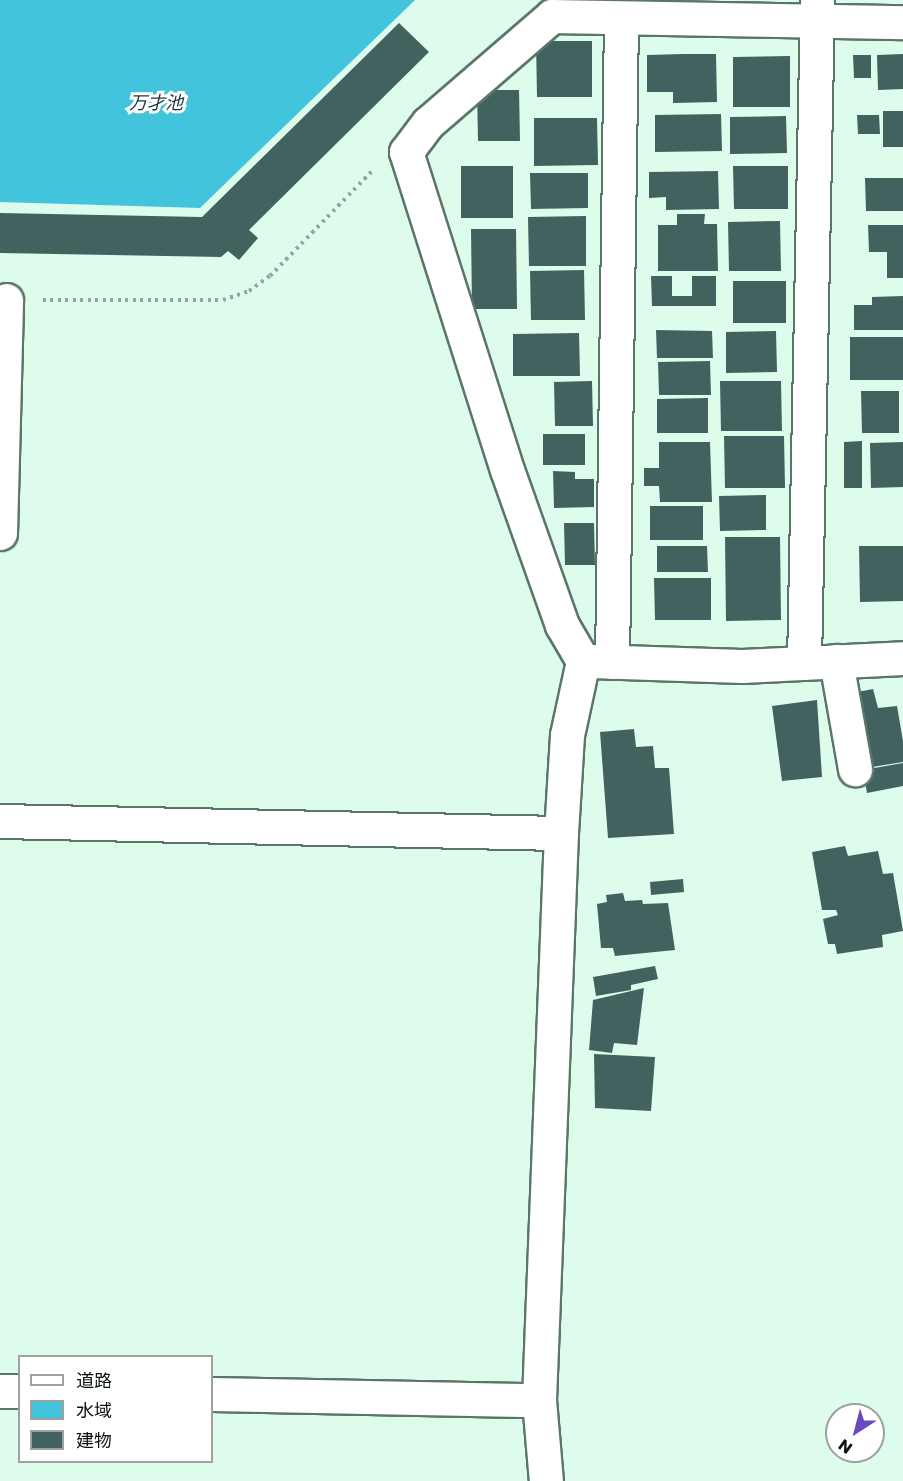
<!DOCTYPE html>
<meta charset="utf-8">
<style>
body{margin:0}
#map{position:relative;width:903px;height:1481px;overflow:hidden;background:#defceb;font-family:Poppins,"Noto Sans JP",sans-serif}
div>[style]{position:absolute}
.water>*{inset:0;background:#43c4dd}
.building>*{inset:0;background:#42625f}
.path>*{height:4px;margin-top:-2px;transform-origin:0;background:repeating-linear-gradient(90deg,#91a79b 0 3px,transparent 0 7.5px)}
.roads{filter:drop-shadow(2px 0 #5b7668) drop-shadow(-2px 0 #5b7668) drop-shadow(0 2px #5b7668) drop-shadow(0 -2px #5b7668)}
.street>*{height:33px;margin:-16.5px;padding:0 16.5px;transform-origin:16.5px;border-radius:16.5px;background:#fff}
span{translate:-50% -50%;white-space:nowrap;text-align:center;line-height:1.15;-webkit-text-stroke:6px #fff;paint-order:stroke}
.water-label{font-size:18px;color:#1c3237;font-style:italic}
.legend{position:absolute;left:18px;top:1355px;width:195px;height:108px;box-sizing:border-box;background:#fff;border:2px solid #9da19f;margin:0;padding:8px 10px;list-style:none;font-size:18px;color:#0a140f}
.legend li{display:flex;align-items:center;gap:12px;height:30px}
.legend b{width:30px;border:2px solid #9da19f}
.north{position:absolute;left:825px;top:1403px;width:60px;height:60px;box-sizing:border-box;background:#fff;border:2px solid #9da19f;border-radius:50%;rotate:216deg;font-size:16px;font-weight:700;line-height:24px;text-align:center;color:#0a140f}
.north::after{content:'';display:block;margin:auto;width:21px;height:27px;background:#6a48c1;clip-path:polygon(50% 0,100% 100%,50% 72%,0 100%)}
</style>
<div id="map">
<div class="water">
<i style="clip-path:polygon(0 0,415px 0,200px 208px,0 202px)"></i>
</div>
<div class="building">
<i style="clip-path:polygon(399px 23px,429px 52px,249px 230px,258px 238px,239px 260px,228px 251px,221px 257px,0 253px,0 213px,202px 217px)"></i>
<i style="clip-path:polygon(536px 41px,592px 41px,592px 97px,537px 97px)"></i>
<i style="clip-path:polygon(683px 54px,716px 54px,717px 102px,673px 103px,673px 92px,647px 92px,647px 55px)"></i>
<i style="clip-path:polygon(903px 54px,903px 89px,878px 90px,877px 55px)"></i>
<i style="clip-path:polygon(853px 55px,871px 55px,871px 78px,854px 78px)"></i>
<i style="clip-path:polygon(790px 56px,790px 107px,733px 107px,733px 57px)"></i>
<i style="clip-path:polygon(477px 90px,519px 90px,520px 141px,478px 141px)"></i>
<i style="clip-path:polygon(883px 111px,903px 111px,903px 147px,883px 147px)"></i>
<i style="clip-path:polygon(721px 114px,722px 151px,655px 152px,655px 115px)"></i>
<i style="clip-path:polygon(857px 115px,879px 115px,880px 134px,858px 134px)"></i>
<i style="clip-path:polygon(786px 116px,787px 153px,730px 154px,730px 117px)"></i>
<i style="clip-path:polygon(534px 118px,597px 118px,598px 165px,534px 166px)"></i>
<i style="clip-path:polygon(461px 166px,513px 166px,513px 218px,461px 218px)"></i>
<i style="clip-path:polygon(733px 166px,788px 166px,788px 209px,734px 209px)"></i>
<i style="clip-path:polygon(718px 171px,719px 209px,666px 210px,666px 197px,649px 198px,649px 172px)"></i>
<i style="clip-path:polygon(530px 173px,588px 173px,588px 208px,531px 209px)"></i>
<i style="clip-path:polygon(865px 178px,903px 178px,903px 211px,866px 211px)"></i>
<i style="clip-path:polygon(677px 214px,705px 214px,704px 224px,717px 224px,718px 271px,658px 271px,658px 225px,677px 225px)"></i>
<i style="clip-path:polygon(586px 216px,586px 266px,529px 266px,528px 217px)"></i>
<i style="clip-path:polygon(780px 221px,781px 271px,729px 271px,728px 222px)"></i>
<i style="clip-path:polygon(868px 225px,903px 225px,903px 278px,887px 278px,887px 252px,869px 252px)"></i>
<i style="clip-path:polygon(471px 229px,516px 229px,517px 309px,472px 309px)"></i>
<i style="clip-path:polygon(584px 270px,585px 320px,531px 320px,530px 271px)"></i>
<i style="clip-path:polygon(651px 276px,672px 276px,672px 296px,692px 296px,692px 276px,716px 276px,716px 306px,652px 306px)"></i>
<i style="clip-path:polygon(733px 281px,786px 281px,786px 323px,733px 323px)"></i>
<i style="clip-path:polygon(903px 296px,903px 330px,854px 330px,854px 305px,872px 305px,872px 297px)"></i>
<i style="clip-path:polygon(656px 330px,712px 331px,713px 358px,657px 358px)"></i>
<i style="clip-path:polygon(776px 331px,777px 372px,726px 373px,726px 332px)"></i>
<i style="clip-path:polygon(579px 333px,580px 376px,513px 376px,513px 334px)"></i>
<i style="clip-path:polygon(850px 337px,903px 337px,903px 380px,850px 380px)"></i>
<i style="clip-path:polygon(710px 361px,711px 395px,659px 395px,658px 362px)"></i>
<i style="clip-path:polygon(592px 381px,593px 426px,555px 426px,554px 382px)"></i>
<i style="clip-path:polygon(720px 381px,781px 381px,782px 431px,721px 431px)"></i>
<i style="clip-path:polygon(861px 391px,899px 391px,899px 433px,862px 433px)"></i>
<i style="clip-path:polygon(708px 398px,708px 433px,657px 433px,657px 399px)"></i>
<i style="clip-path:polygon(543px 434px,585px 434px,585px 465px,543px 465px)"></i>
<i style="clip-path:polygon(724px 436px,784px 436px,785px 488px,725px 488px)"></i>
<i style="clip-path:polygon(862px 441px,862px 488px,844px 488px,844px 442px)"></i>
<i style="clip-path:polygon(659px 442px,710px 442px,712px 502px,660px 502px,659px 486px,644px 486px,644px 468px,659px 468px)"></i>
<i style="clip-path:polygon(903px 442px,903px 487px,871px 488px,870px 443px)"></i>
<i style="clip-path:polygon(553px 471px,575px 472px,575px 479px,594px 479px,594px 507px,554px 508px)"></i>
<i style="clip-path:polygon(766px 495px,766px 530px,720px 531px,719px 496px)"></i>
<i style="clip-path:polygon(650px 506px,703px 506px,703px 540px,650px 540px)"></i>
<i style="clip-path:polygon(564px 523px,594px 523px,595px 565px,565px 565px)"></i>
<i style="clip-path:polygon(725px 537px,780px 537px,781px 620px,726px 621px)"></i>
<i style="clip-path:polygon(657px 546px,707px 546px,708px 572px,657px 572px)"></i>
<i style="clip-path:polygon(859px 546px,903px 546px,903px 601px,860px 602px)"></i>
<i style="clip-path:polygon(654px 578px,711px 578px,711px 620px,655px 620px)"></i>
<i style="clip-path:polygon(873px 689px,878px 708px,897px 706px,903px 741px,903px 762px,866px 768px,852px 693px)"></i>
<i style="clip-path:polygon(817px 700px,822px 777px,782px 781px,772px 706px)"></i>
<i style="clip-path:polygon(634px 729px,636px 747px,653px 746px,655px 768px,669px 768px,674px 834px,608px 838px,600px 732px)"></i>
<i style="clip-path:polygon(903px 763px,903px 786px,867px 793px,863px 770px)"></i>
<i style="clip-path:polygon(845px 846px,848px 856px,878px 851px,883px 874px,893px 873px,903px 931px,882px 935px,883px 947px,837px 954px,835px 944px,828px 944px,823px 919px,838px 915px,836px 910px,822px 910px,812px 852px)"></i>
<i style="clip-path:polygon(683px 879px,684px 892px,651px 895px,650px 882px)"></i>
<i style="clip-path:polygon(623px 893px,625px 901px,642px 900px,643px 904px,668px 903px,675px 950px,615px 956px,613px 948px,601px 948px,597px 904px,607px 902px,606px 895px)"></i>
<i style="clip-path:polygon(655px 966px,658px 979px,631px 985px,631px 990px,596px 996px,593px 977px)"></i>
<i style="clip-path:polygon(644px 988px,637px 1045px,614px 1043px,612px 1053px,589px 1050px,593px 1000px)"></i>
<i style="clip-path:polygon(594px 1054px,655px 1057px,651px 1111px,595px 1108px)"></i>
</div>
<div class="path">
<i style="left:43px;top:300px;width:180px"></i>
<i style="left:223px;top:300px;width:28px;rotate:-19deg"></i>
<i style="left:249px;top:291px;width:26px;rotate:-36deg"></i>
<i style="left:270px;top:276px;width:149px;rotate:-45.8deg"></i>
</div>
<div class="roads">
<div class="street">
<i style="left:0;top:533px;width:233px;rotate:-88.5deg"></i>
<i style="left:591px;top:661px;width:151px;rotate:1.9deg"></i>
<i style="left:742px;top:666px;width:161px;rotate:-2.8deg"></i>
<i style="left:836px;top:661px;width:110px;rotate:80deg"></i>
<i style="left:612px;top:662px;width:644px;rotate:-89.2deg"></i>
<i style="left:804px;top:663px;width:661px;rotate:-88.87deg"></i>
<i style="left:0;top:821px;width:561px;rotate:1.23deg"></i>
<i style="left:0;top:1391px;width:20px"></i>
<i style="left:212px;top:1394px;width:327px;rotate:1.1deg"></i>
<i style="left:539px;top:1400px;width:567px;rotate:-87.78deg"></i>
<i style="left:561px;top:833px;width:98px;rotate:-86.5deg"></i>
<i style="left:567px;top:735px;width:76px;rotate:-77.8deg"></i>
<i style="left:583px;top:661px;width:42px;rotate:-120.3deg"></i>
<i style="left:562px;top:625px;width:164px;rotate:-109.5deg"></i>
<i style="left:507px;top:470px;width:334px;rotate:-107.6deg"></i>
<i style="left:406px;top:152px;width:36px;rotate:-53deg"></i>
<i style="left:428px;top:123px;width:164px;rotate:-40.8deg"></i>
<i style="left:552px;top:16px;width:351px;rotate:1deg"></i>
<i style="left:539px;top:1400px;width:81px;rotate:85.1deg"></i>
</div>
</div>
<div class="water-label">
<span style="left:156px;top:103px">万才池</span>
</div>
<ul class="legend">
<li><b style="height:8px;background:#fff"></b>道路</li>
<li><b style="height:16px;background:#43c4dd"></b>水域</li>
<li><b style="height:16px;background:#42625f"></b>建物</li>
</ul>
<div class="north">N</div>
</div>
